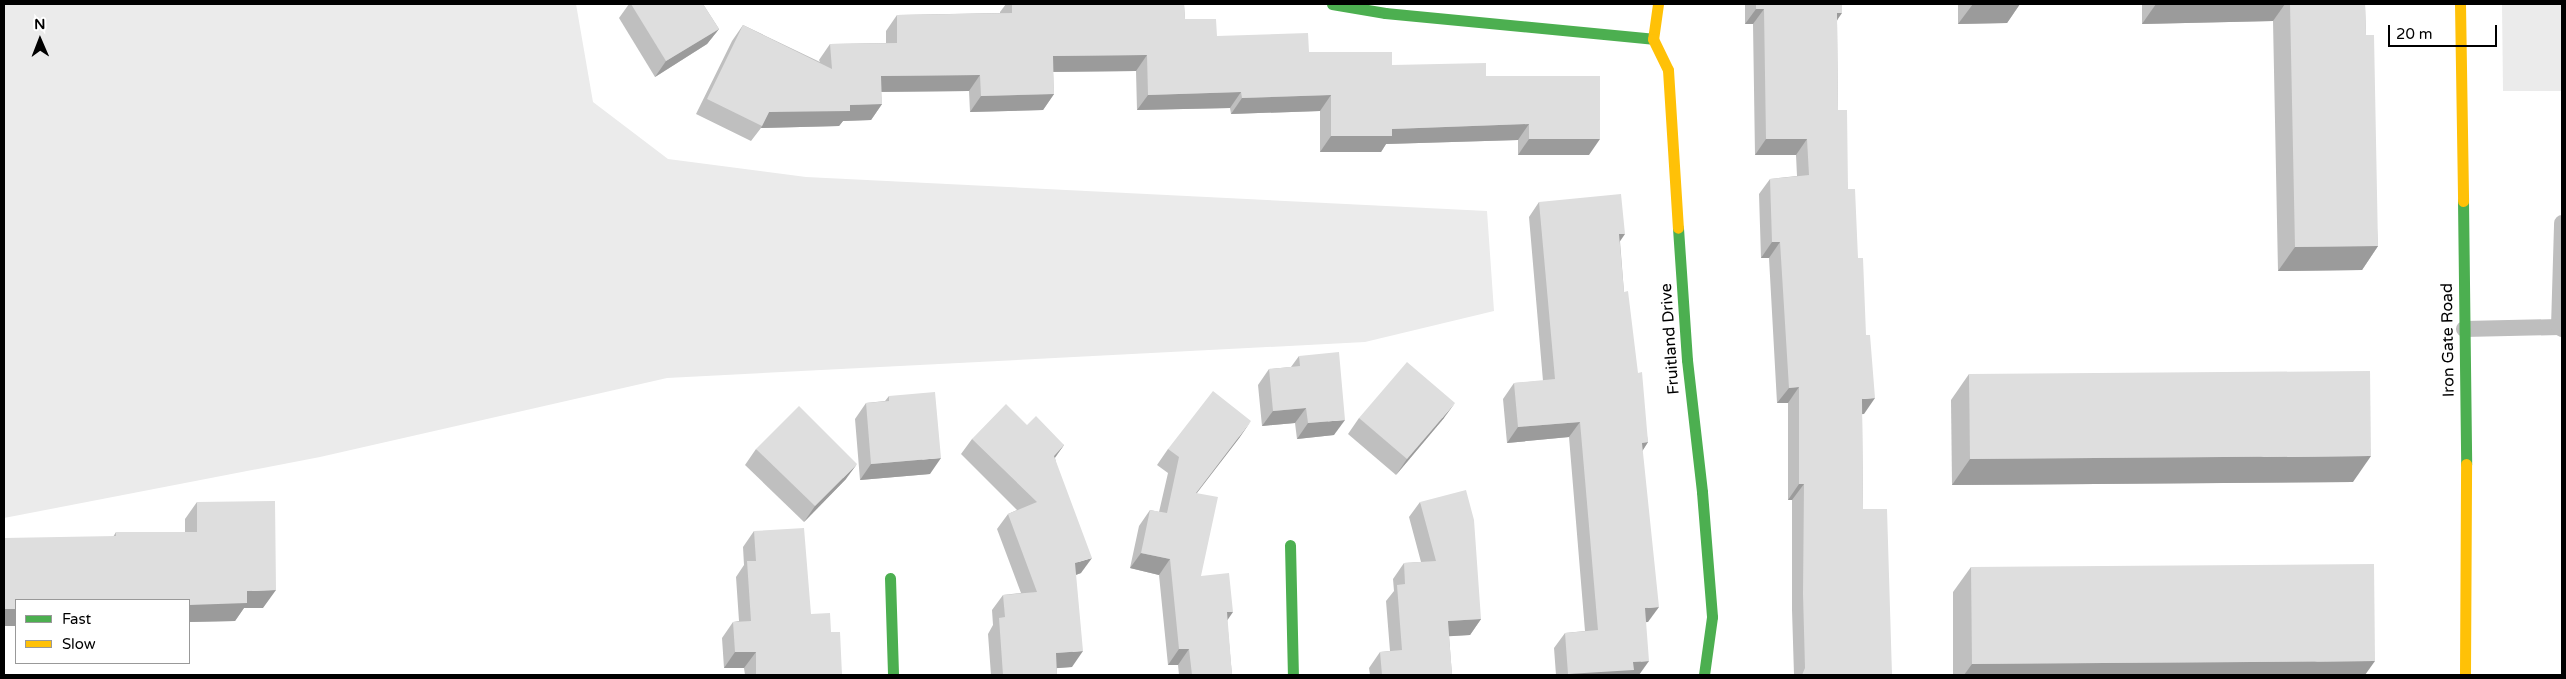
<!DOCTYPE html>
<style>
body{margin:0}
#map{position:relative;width:2566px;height:679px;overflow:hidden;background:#fff;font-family:"Varela Round",sans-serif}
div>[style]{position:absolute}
.green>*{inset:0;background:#ebebeb}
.lane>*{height:16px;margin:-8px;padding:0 8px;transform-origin:8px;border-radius:8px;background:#bebebe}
.fast>*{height:11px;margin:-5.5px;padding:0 5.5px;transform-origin:5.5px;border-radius:5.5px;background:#4caf50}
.slow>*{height:11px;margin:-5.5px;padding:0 5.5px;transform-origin:5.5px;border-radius:5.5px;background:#ffc107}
.wall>*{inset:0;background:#bfbfbf}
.shaded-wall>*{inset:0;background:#9b9b9b}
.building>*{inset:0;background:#dedede}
span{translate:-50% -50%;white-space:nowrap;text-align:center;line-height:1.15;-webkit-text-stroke:4px #fff;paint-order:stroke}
.street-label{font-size:16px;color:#000}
.frame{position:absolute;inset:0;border:5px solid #000;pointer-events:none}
.legend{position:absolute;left:15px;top:599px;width:175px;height:65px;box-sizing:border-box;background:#fff;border:1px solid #999;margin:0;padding:6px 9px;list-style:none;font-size:15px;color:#000}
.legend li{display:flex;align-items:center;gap:10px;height:25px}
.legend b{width:25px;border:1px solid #999}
.north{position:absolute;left:15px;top:15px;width:50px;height:50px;-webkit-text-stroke:4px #fff;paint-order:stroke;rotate:359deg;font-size:14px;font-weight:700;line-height:20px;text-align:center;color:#000}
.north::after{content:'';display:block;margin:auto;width:18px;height:22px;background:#000;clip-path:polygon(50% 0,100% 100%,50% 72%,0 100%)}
.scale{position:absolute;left:2388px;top:25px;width:109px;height:22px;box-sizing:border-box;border:2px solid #000;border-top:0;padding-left:6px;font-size:15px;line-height:18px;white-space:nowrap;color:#000;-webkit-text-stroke:4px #fff;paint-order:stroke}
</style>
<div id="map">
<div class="green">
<i style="clip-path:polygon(4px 4px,576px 4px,593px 102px,668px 159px,806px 177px,1487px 211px,1494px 311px,1365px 342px,667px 378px,320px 457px,4px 518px)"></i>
<i style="clip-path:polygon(2502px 4px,2562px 4px,2562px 91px,2503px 91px)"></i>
</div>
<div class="lane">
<i style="left:2559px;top:327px;width:104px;rotate:-88.3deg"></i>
<i style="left:2464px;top:329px;width:95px;rotate:-1.2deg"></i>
<i style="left:2559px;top:327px;width:4px;rotate:34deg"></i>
</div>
<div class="fast">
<i style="left:1332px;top:4px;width:54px;rotate:9.6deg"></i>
<i style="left:1385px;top:13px;width:269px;rotate:5.5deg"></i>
<i style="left:2463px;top:201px;width:263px;rotate:89.3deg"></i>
<i style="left:1678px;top:228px;width:132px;rotate:86.1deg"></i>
<i style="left:1687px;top:360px;width:133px;rotate:83.5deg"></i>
<i style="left:1702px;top:492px;width:125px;rotate:85.4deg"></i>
<i style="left:1712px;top:617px;width:59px;rotate:97.9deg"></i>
<i style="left:1290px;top:545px;width:130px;rotate:88.7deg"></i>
<i style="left:890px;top:578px;width:97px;rotate:88.2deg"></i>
</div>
<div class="slow">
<i style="left:1658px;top:4px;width:35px;rotate:98deg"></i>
<i style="left:1653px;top:39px;width:34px;rotate:64deg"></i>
<i style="left:1668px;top:70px;width:158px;rotate:86.4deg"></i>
<i style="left:2460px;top:4px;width:197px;rotate:89.1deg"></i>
<i style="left:2465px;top:675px;width:211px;rotate:-89.7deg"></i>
</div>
<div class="wall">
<i style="clip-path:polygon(629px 4px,703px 4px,719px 29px,707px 44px,655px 77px,619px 18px)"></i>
<i style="clip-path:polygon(1006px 4px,1184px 4px,1185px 19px,1217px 36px,1309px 52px,1392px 65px,1486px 76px,1589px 155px,1518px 155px,1518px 140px,1386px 144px,1381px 152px,1320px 152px,1320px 111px,1231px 114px,1230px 108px,1137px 110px,1136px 71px,1053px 72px,1054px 94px,1043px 110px,970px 112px,969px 91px,881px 92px,882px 104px,871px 120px,843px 121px,839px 126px,761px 128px,751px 141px,696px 114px,732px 41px,743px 25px,820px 62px,819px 60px,830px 44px,886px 43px,886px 31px,897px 15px,1000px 13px,1000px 12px)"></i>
<i style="clip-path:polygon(1745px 4px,1842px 4px,1837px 21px,1838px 110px,1848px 189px,1864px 414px,1862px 414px,1863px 509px,1892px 675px,1794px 675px,1792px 610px,1792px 500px,1788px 500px,1788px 403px,1777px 403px,1769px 258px,1761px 258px,1759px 194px,1770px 179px,1797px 176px,1796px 155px,1755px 155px,1753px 24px,1745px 24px)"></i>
<i style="clip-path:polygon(1958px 4px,2020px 4px,2007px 23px,1958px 24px)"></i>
<i style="clip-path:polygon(2142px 4px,2365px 4px,2366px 35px,2378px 246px,2362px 270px,2278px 271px,2273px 21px,2142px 24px)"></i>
<i style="clip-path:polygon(1539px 202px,1620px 241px,1624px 292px,1648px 442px,1642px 451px,1648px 622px,1646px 622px,1639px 675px,1556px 675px,1554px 648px,1565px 633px,1585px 631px,1569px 437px,1507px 443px,1503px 399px,1514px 383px,1543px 381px,1529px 217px)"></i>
<i style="clip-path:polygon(1299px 356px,1334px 435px,1297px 439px,1295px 423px,1262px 426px,1258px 385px,1269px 369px,1291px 367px)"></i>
<i style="clip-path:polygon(1969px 374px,2353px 482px,1952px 485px,1951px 400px)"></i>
<i style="clip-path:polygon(889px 396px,930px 474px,860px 480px,855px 419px,866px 403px,885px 401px)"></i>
<i style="clip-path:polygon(1359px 418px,1444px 418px,1396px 475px,1348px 434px)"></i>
<i style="clip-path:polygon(1027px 425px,1064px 445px,1055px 458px,1081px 573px,1076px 575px,1072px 667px,1057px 668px,1057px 675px,991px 675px,988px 634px,993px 625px,992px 610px,1003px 595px,1021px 593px,997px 529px,1008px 514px,1017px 510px,961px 454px,972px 439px)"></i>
<i style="clip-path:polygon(1240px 437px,1197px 493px,1201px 576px,1227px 620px,1232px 675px,1179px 675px,1178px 665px,1168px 665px,1159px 575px,1130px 568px,1139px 526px,1150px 510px,1159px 512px,1168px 473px,1157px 465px,1168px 449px)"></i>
<i style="clip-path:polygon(756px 449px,846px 479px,804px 522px,745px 465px)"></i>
<i style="clip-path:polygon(197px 502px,263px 608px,244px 608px,235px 621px,189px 622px,189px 600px,113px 537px,116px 532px,185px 532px,185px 519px)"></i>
<i style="clip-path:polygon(1420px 502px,1481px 619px,1470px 635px,1449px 636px,1452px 675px,1370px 675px,1369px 668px,1380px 652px,1390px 651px,1386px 601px,1394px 591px,1393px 579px,1404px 563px,1421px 562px,1409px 517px)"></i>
<i style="clip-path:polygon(754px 531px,811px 614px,831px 632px,842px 675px,745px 675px,744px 668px,724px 668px,722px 638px,733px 622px,739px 621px,736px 577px,744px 565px,743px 547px)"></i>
<i style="clip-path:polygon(1971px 567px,2365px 675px,1953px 675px,1953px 592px)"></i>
</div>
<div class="shaded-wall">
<i style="clip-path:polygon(1973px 4px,2020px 4px,2007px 23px,1958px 24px)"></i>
<i style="clip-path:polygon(2156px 4px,2285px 4px,2273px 21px,2142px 24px)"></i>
<i style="clip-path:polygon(1756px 9px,1764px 9px,1753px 24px,1745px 24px)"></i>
<i style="clip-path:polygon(1837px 13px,1842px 13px,1831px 29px)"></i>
<i style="clip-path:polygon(719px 29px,707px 44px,655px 77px,666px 61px)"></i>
<i style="clip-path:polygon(1147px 55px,1136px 71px,1042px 72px,1053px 56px)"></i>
<i style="clip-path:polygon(980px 75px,969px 91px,870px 92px,881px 76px)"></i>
<i style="clip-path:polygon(1241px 92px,1230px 108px,1137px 110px,1148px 95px)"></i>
<i style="clip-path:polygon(1054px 94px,1043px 110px,970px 112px,981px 96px)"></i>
<i style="clip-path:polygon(1331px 95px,1320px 111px,1231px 114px,1242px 98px)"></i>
<i style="clip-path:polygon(882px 104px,871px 120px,843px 121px,839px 126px,761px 128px,769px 112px,850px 105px)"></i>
<i style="clip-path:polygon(1529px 124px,1518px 140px,1386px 144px,1381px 152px,1320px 152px,1331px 136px,1392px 129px)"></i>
<i style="clip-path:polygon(1529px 139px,1600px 139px,1589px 155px,1518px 155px)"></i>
<i style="clip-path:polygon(1766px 139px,1807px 139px,1796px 155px,1755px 155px)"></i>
<i style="clip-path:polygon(1619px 234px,1625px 234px,1614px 250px)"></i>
<i style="clip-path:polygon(1772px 242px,1780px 242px,1769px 258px,1761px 258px)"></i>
<i style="clip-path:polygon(2378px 246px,2362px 270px,2278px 271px,2295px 247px)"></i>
<i style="clip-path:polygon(1799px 387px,1788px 403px,1777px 403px,1789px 388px)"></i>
<i style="clip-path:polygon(1875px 398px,1864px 414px,1851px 415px,1862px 399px)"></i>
<i style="clip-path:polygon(1455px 403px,1444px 418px,1396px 475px,1407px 459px)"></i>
<i style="clip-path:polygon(1306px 408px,1295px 423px,1262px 426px,1273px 411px)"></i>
<i style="clip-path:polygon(1345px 420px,1334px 435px,1297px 439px,1308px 423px)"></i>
<i style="clip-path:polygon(1251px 421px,1240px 437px,1185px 508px,1196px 493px)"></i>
<i style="clip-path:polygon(1580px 422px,1569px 437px,1507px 443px,1518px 427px)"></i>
<i style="clip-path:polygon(1648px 442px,1638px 458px,1642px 443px)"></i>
<i style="clip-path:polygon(1064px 445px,1053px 460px,1054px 456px)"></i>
<i style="clip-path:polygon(2371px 456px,2353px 482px,1952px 485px,1970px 459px)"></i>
<i style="clip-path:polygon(941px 458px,930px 474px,860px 480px,871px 464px)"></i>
<i style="clip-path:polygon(857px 464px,846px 479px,804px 522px,815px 506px)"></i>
<i style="clip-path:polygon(1799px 484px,1804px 484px,1792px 500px,1788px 500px)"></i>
<i style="clip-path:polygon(1141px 553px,1170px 559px,1159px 575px,1130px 568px)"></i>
<i style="clip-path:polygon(1092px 558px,1081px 573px,1064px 579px,1075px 563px)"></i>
<i style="clip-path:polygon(276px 590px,263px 608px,244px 608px,235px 621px,189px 622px,189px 605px,247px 591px)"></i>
<i style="clip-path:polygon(1659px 607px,1648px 622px,1634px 623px,1645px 608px)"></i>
<i style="clip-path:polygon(4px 609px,16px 609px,16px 626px,4px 626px)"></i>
<i style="clip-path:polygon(1227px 612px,1233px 612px,1222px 628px)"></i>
<i style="clip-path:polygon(1481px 619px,1470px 635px,1437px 637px,1448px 621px)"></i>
<i style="clip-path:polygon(1179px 649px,1189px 649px,1178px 665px,1168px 665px)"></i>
<i style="clip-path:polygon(1083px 651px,1072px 667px,1045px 669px,1056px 653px)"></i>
<i style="clip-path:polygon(735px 652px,756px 652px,744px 668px,724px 668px)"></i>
<i style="clip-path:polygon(1649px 661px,1639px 675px,1567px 675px,1568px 674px,1633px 662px)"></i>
<i style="clip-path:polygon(2375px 661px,2365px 675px,1964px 675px,1972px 664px)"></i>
</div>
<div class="building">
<i style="clip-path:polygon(631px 4px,703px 4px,719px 29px,666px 61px)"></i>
<i style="clip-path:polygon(1012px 4px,1184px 4px,1185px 19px,1216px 19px,1217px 36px,1308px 33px,1309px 52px,1392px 52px,1392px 65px,1486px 63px,1486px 76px,1600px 76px,1600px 139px,1529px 139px,1529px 124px,1392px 129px,1392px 136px,1331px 136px,1331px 95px,1242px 98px,1241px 92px,1148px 95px,1147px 55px,1053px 56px,1054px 94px,981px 96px,980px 75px,881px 76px,882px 104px,850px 105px,850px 111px,769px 112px,762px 126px,707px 99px,743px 25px,832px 69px,830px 44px,897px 43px,897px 15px,1012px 13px)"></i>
<i style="clip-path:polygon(1756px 4px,1842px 4px,1842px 13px,1837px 13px,1838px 110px,1847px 110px,1848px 189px,1855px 189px,1858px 258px,1863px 258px,1866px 335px,1870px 335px,1875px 398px,1862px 399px,1863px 509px,1887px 509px,1892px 675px,1802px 675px,1805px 668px,1803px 594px,1804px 484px,1799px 484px,1799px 387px,1789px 388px,1780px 242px,1772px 242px,1770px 179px,1809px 175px,1807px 139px,1766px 139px,1764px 9px,1756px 9px)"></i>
<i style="clip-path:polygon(2290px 4px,2365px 4px,2366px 35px,2374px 35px,2378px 246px,2295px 247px)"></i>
<i style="clip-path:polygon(1621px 194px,1625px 234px,1619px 234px,1624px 292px,1628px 291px,1638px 373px,1642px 372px,1648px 442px,1642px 443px,1659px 607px,1645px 608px,1649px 661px,1633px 662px,1634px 670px,1568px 674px,1565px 633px,1598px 630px,1580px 422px,1518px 427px,1514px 383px,1555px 379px,1539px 202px)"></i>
<i style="clip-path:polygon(1339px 352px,1345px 420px,1308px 423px,1306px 408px,1273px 411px,1269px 369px,1300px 366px,1299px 356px)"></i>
<i style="clip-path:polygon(1407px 362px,1455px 403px,1407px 459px,1359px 418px)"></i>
<i style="clip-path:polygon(2370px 371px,2371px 456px,1970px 459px,1969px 374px)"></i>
<i style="clip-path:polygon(1213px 391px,1251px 421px,1196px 493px,1218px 497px,1201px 576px,1229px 573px,1233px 612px,1227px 612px,1232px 675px,1192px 675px,1189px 649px,1179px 649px,1170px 559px,1141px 553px,1150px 510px,1167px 513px,1179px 457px,1168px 449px)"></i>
<i style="clip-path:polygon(935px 392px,941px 458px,871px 464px,866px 403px,889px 401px,889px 396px)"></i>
<i style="clip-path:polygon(1006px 404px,1027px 425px,1036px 416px,1064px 445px,1054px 456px,1092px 558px,1075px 563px,1083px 651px,1056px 653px,1057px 675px,1003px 675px,999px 618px,1005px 617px,1003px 595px,1037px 592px,1008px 514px,1037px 502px,972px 439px)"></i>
<i style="clip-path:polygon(799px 406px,857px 464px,815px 506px,756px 449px)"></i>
<i style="clip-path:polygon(1466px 490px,1474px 520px,1481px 619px,1448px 621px,1452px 675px,1382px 675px,1380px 652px,1402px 650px,1397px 585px,1405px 584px,1404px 563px,1436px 561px,1420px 502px)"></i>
<i style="clip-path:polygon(275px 501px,276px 590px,247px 591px,247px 603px,189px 605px,189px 600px,16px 600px,16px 609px,4px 609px,4px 538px,116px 536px,116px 532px,197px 532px,197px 502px)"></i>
<i style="clip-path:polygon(804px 528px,811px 614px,830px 613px,831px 632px,840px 632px,842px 675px,756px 675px,756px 652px,735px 652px,733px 622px,751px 621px,747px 561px,756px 561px,754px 531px)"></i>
<i style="clip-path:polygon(2374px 564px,2375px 661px,1972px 664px,1971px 567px)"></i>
</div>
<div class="street-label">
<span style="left:1670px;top:339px;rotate:-94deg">Fruitland Drive</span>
<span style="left:2448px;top:340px;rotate:-91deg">Iron Gate Road</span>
</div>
<div class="frame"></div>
<ul class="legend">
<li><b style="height:6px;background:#4caf50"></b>Fast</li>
<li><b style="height:6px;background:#ffc107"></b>Slow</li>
</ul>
<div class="north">N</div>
<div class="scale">20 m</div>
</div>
